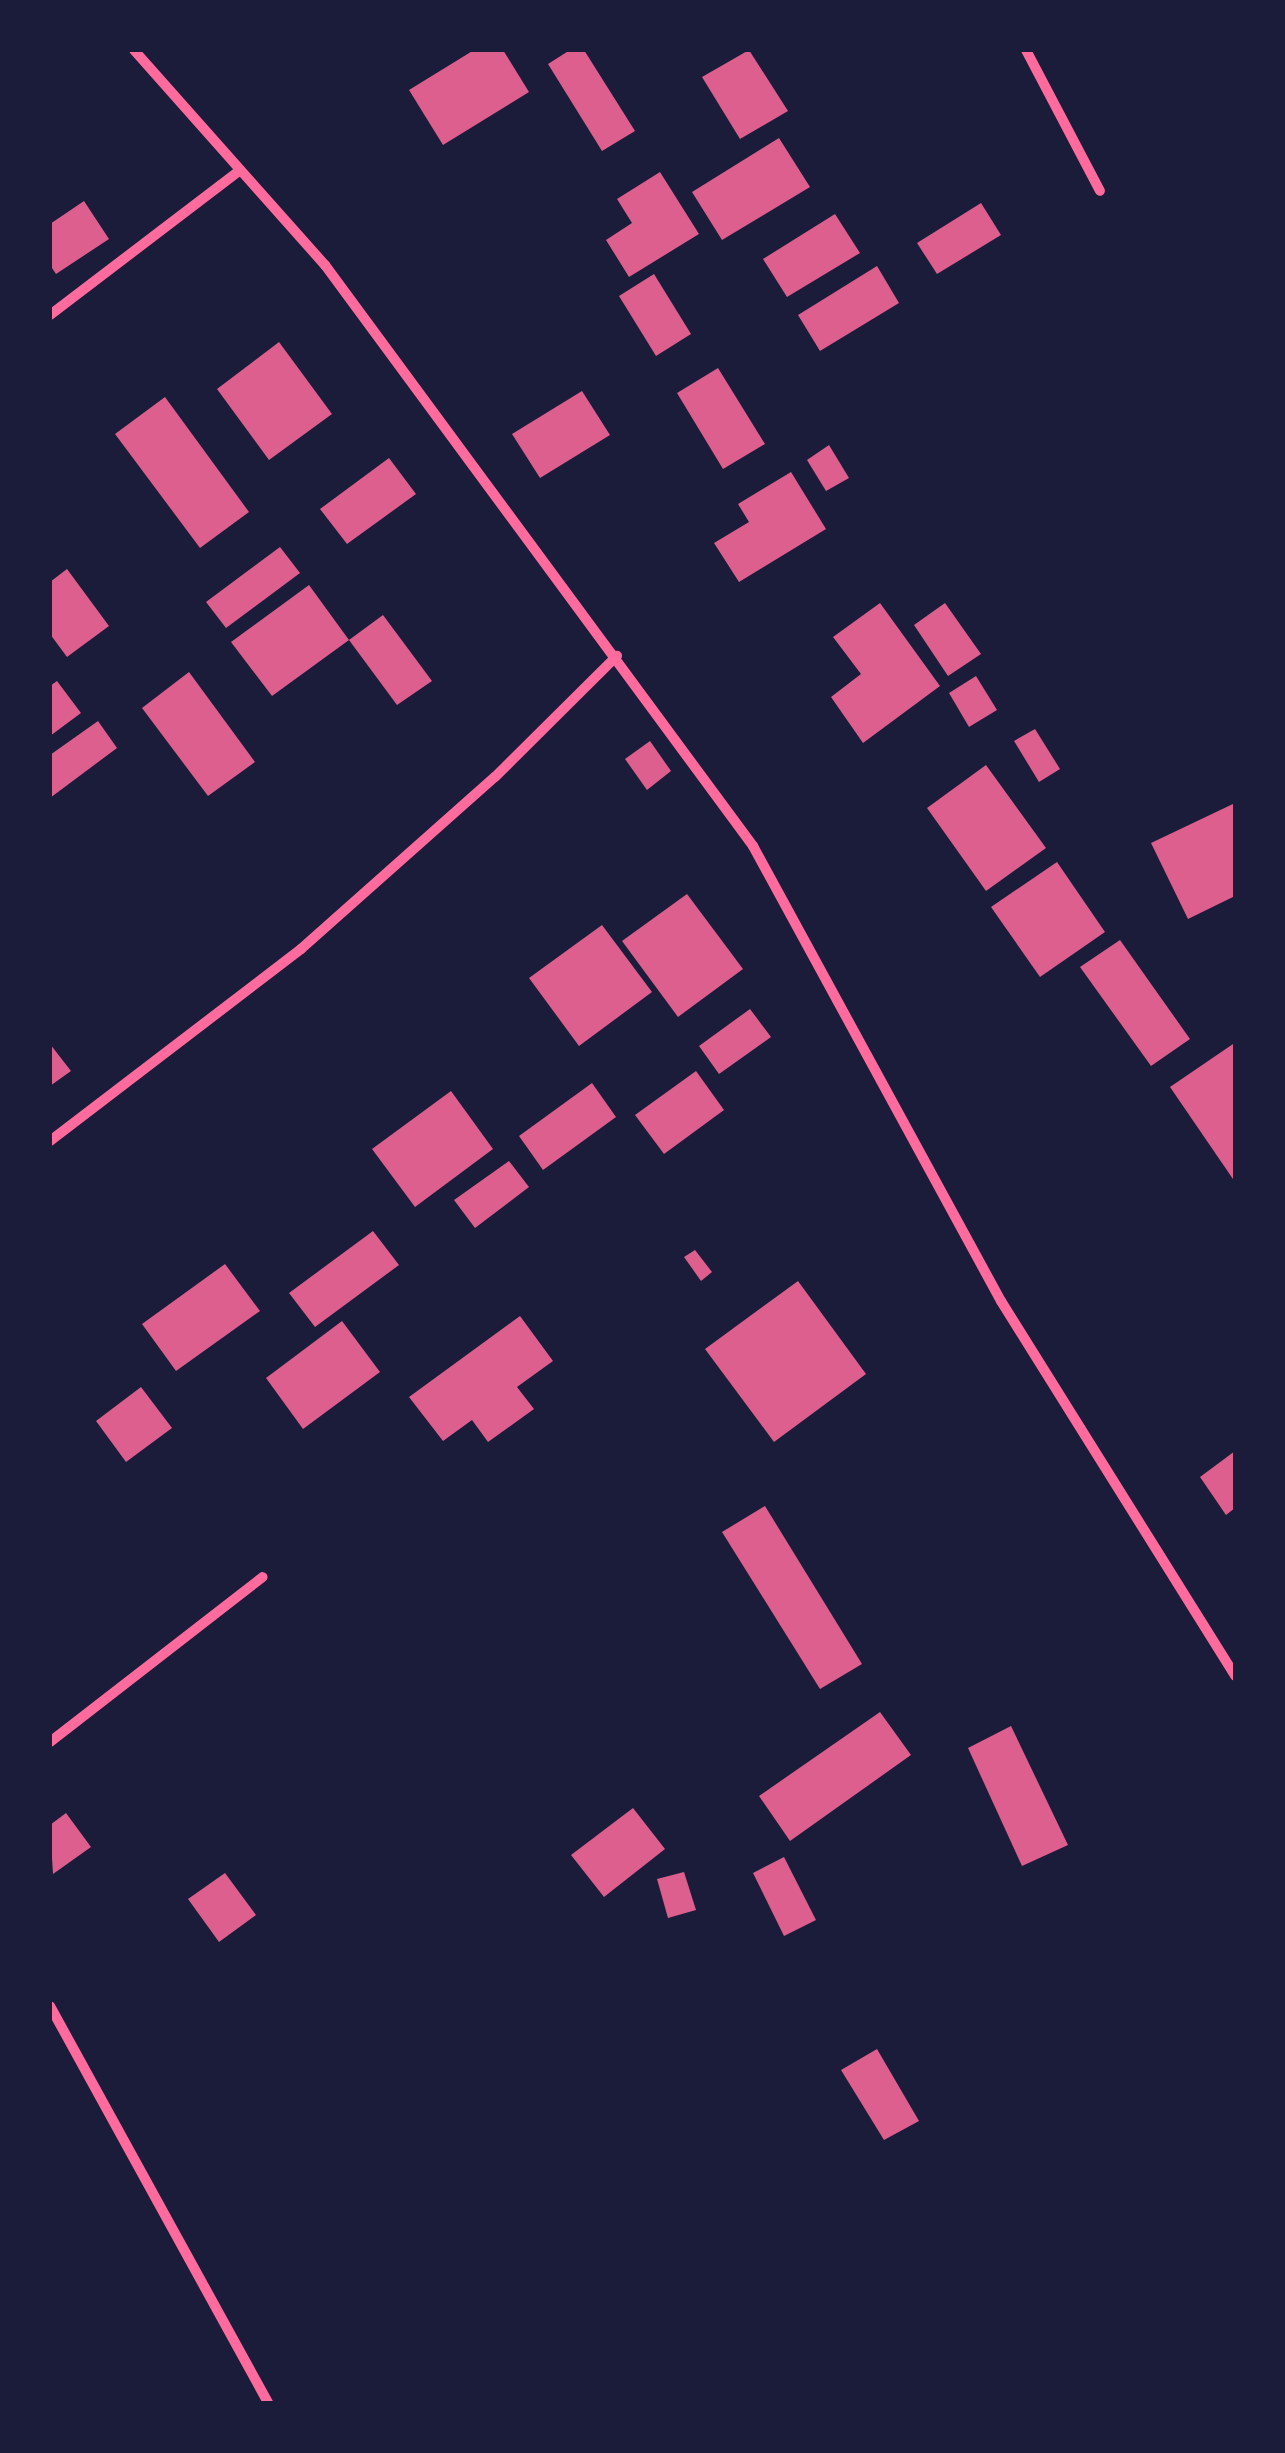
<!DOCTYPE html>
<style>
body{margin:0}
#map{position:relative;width:1285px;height:2453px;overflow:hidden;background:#1b1b3a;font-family:"DM Sans",sans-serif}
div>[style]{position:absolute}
.building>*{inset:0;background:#dd5f8e}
.minor>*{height:10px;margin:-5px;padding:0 5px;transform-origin:5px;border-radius:5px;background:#ff6b9d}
span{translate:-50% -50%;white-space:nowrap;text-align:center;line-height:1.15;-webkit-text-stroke:8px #1b1b3a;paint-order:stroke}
.frame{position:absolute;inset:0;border:52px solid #1b1b3a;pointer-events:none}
</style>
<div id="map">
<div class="building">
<i style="clip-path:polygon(474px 50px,503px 50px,529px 92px,443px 145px,409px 90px)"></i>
<i style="clip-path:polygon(570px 50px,584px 50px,635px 131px,602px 151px,548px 64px)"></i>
<i style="clip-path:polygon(749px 50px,788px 111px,740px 139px,702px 77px)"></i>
<i style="clip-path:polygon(779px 138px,810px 187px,722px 240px,692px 192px)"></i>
<i style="clip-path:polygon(660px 172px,699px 234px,629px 277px,606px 240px,632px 223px,617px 199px)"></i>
<i style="clip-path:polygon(84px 201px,109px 239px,56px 274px,50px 265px,50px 224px)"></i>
<i style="clip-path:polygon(981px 203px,1001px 235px,937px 274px,917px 243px)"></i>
<i style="clip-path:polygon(835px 214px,860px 253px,787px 297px,763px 259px)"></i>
<i style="clip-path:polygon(877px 266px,899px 303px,820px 351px,798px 315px)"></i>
<i style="clip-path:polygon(654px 274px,691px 334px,656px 356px,619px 296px)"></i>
<i style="clip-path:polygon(279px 342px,332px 414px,269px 460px,217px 389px)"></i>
<i style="clip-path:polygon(718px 368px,765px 444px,723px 469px,677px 393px)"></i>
<i style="clip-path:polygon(582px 391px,610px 435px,540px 478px,512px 434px)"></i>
<i style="clip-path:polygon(165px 397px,249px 512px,200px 548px,115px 434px)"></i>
<i style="clip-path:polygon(829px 445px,849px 478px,826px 491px,807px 460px)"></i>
<i style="clip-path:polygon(389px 458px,416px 494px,347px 544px,320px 509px)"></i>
<i style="clip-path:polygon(791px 472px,826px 529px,739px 582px,714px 543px,749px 522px,738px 504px)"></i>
<i style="clip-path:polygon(280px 547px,300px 573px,226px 628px,206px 602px)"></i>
<i style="clip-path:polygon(67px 569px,109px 626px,67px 657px,50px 634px,50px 582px)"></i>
<i style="clip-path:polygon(309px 585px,349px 640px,272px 696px,231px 642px)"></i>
<i style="clip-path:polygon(880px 603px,940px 686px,863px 743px,831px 697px,861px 674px,833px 637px)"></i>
<i style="clip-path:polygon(945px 603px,981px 654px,948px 676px,914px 625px)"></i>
<i style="clip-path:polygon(383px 615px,432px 681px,397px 705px,349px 640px)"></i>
<i style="clip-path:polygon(189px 672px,255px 762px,208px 796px,142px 708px)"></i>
<i style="clip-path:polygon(976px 676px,997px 710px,969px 727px,949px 693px)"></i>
<i style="clip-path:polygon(57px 681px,81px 713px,50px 736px,50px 686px)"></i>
<i style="clip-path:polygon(98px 721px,117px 748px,50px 798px,50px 755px)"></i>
<i style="clip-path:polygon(1035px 729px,1060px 769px,1039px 782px,1014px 741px)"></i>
<i style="clip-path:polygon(650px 741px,671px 771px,647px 790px,625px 759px)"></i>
<i style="clip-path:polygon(986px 765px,1046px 848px,986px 891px,927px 808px)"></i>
<i style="clip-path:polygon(1235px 803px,1235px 896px,1188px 919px,1151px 843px)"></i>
<i style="clip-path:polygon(1057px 862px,1105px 932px,1040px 977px,991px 907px)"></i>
<i style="clip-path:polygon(687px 894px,743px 969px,678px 1017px,622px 941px)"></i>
<i style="clip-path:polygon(602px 925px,652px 992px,579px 1046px,529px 978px)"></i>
<i style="clip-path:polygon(1120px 940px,1190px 1039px,1151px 1066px,1080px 967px)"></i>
<i style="clip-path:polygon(750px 1009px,771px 1037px,719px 1074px,699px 1046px)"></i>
<i style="clip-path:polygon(50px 1044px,71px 1071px,50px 1086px)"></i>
<i style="clip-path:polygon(1233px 1044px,1235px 1047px,1235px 1182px,1170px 1087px)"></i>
<i style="clip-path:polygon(696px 1071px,724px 1110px,664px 1154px,635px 1115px)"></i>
<i style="clip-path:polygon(592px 1083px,616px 1117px,543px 1170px,519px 1136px)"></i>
<i style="clip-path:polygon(451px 1091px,493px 1149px,415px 1207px,372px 1149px)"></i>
<i style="clip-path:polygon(509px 1161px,529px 1187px,475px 1228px,454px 1200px)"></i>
<i style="clip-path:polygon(373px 1231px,399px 1265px,315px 1327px,289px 1293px)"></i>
<i style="clip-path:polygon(695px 1250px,712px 1272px,701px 1281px,684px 1257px)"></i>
<i style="clip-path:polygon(225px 1264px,260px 1311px,176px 1371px,142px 1324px)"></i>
<i style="clip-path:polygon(798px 1281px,866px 1374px,774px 1442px,705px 1349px)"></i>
<i style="clip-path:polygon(520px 1316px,553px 1361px,517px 1387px,534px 1409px,488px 1442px,472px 1420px,443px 1441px,409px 1397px)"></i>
<i style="clip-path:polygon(342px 1321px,380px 1372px,303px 1429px,266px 1378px)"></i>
<i style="clip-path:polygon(141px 1387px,172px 1428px,126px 1462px,96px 1421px)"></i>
<i style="clip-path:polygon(1235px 1451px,1235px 1508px,1226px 1515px,1200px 1477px)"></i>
<i style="clip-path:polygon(765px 1506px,862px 1664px,820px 1689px,722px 1532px)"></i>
<i style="clip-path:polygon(880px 1712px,911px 1755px,790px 1841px,759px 1796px)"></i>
<i style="clip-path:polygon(1011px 1726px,1068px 1845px,1022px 1866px,968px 1748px)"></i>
<i style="clip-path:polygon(633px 1808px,665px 1849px,604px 1897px,571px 1855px)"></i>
<i style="clip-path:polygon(66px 1813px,91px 1847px,53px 1874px,50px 1825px)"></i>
<i style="clip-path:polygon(784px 1857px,816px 1920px,784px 1936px,753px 1873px)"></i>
<i style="clip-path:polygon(684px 1872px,696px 1910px,668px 1918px,657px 1879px)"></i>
<i style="clip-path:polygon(225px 1873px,256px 1915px,219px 1942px,188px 1899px)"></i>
<i style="clip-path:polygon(877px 2049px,919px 2121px,884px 2140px,841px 2070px)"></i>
</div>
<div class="minor">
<i style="left:134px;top:50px;width:288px;rotate:48.4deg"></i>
<i style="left:325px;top:265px;width:722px;rotate:53.62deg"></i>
<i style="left:753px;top:846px;width:518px;rotate:61.41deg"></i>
<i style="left:1001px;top:1301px;width:442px;rotate:58deg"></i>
<i style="left:1026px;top:50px;width:159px;rotate:62.3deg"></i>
<i style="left:50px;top:315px;width:238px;rotate:-37.3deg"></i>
<i style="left:50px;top:1141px;width:316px;rotate:-37.4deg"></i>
<i style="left:301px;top:949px;width:259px;rotate:-41.6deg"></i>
<i style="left:495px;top:777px;width:172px;rotate:-44.8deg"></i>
<i style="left:50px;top:1742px;width:269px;rotate:-37.8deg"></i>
<i style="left:50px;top:2006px;width:453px;rotate:61.2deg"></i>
</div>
<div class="frame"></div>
</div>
